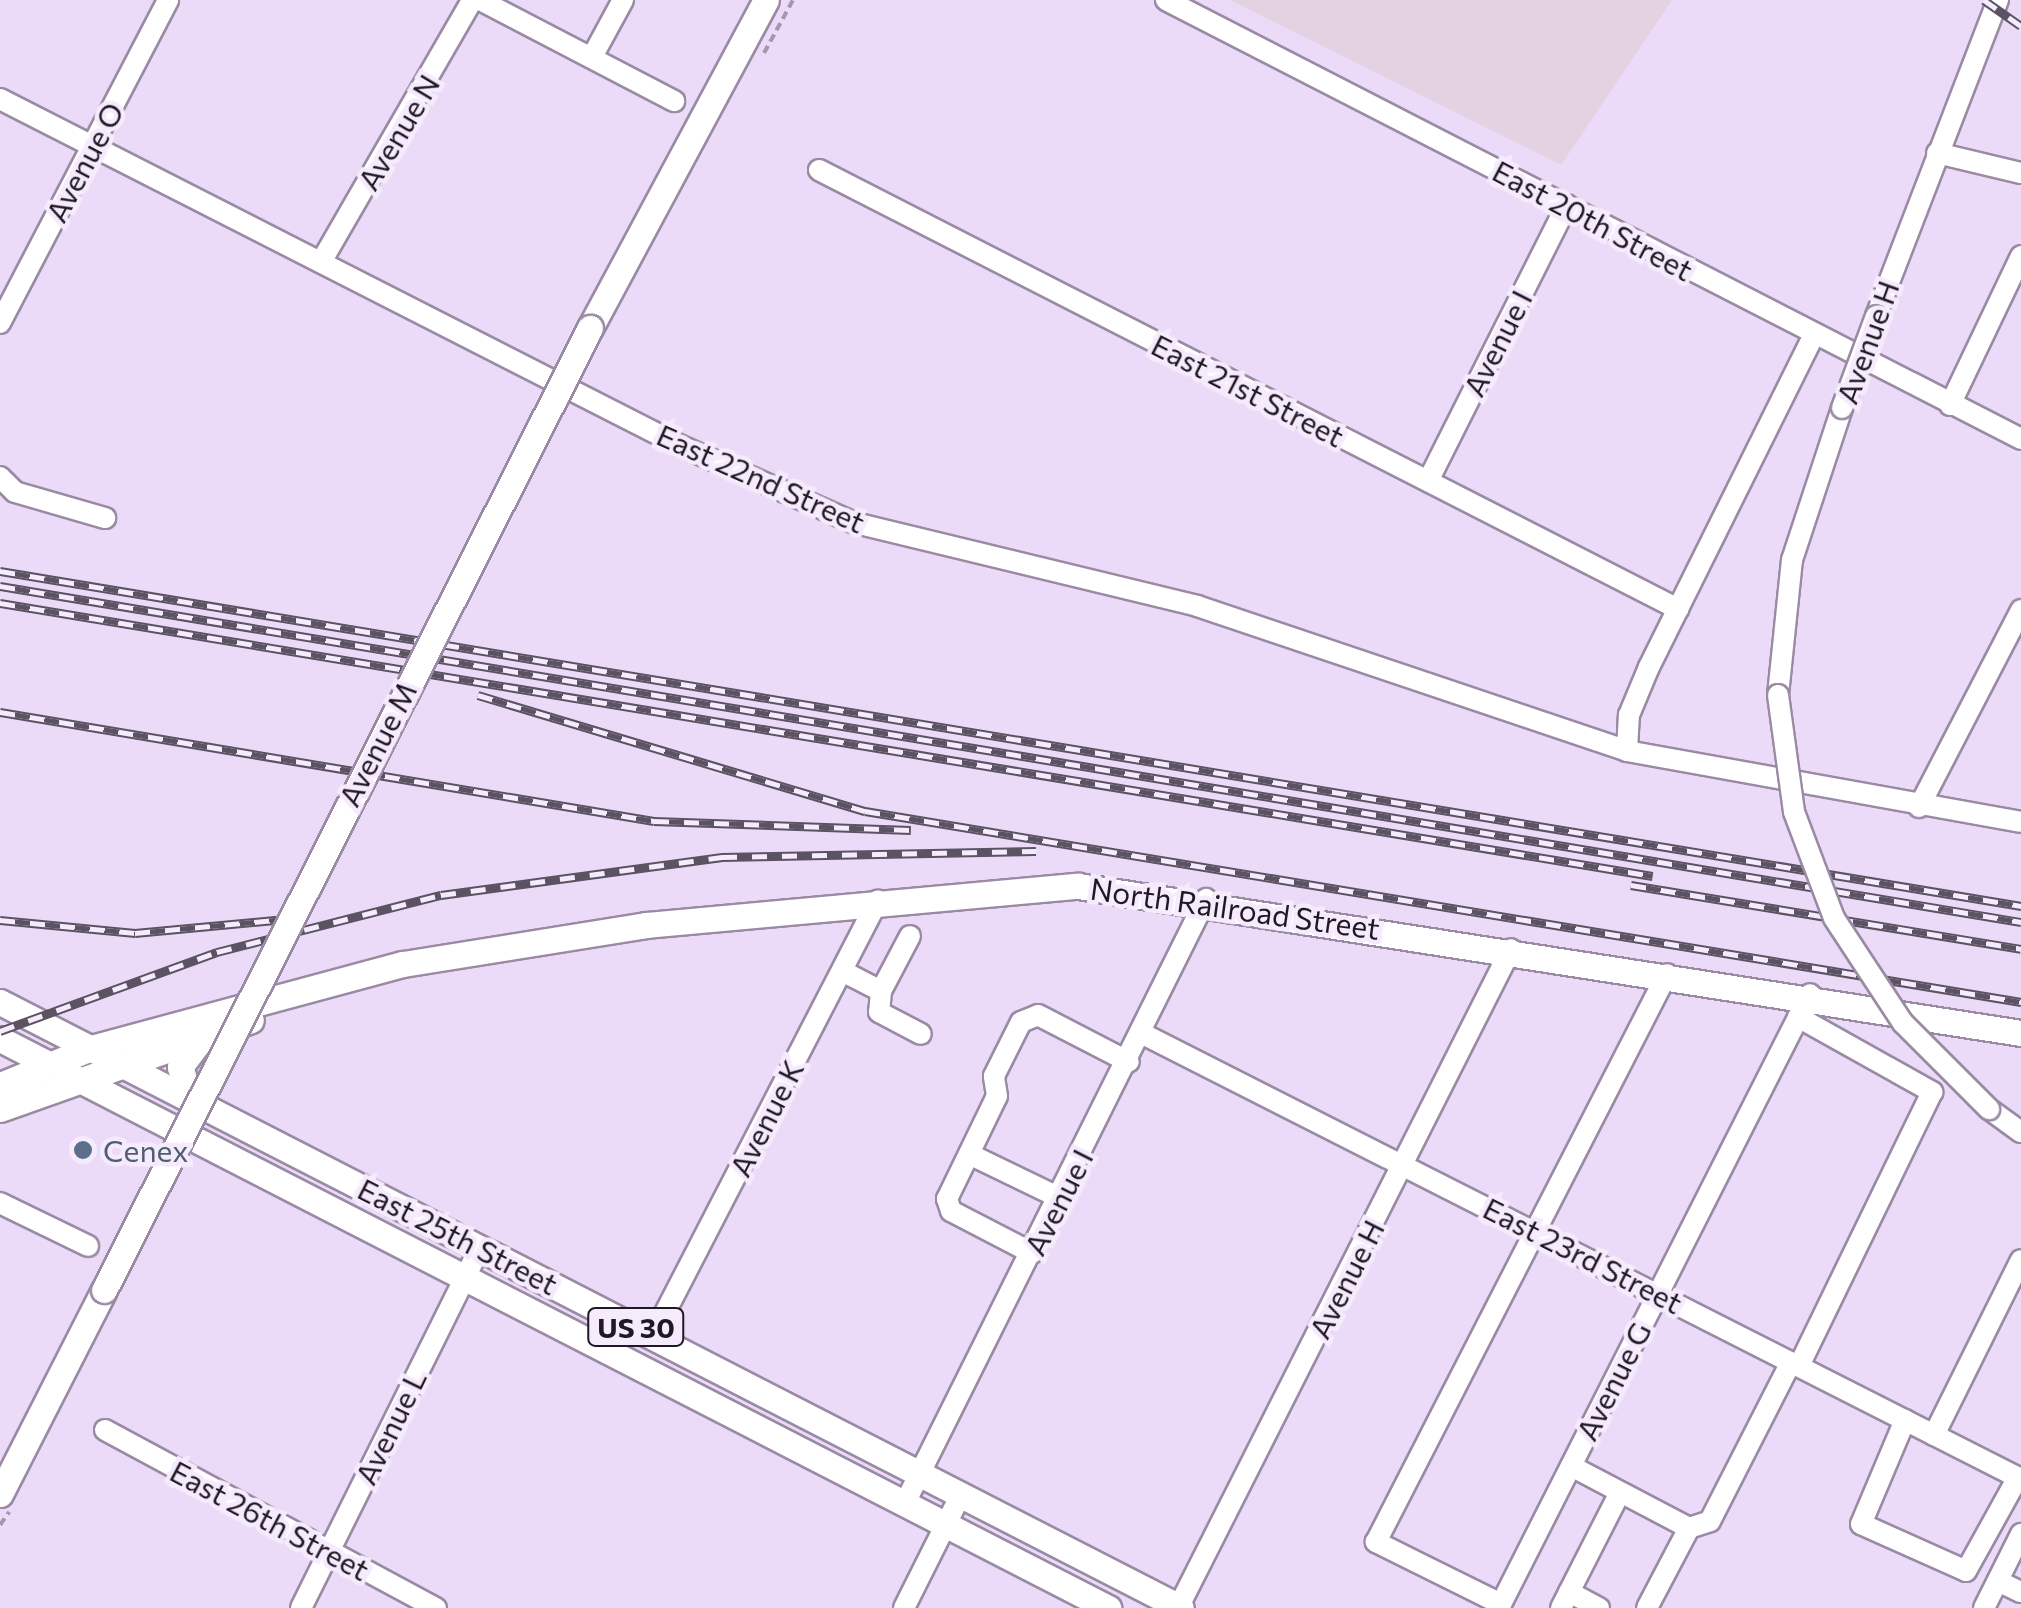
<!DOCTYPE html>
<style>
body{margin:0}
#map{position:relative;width:2021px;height:1608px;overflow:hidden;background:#ecdbf8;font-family:Commissioner,sans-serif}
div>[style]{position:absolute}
.industrial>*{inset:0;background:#e4d2e3}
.path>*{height:4px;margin-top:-2px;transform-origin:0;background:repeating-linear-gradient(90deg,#a497ad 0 8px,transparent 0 13px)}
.roads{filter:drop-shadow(2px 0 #9a8aa4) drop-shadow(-2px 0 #9a8aa4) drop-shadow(0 2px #9a8aa4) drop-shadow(0 -2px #9a8aa4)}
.minor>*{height:20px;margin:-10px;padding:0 10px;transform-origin:10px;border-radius:10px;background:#fff}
.major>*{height:25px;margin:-12.5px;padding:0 12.5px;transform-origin:12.5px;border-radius:12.5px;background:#fff}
.rail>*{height:9px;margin-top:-4.5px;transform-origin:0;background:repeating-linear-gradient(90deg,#f6ebfd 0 15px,#5b5262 0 30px);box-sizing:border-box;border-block:2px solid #5b5262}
.bridges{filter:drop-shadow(2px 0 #9a8aa4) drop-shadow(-2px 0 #9a8aa4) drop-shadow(0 2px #9a8aa4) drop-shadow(0 -2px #9a8aa4)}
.minor-bridge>*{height:20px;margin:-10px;padding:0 10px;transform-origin:10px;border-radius:10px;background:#fff}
.major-bridge>*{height:25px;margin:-12.5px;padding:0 12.5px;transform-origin:12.5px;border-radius:12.5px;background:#fff}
.dots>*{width:28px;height:28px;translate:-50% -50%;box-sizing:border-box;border:5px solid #f6ebfd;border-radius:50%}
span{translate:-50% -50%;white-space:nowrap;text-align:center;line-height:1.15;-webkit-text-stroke:9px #f6ebfd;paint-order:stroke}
.shield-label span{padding:2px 8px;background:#f6ebfd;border:2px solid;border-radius:8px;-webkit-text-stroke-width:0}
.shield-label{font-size:28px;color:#1f1923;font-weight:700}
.street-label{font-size:30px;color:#1f1923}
.service-label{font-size:30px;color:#4e5e75}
.left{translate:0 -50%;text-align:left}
</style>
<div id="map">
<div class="industrial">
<i style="clip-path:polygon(1230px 0,1672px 0,1561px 165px)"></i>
</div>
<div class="path">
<i style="left:764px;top:53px;width:60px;rotate:-61.3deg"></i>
<i style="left:0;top:1525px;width:16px;rotate:-55deg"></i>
</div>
<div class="roads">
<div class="minor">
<i style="left:480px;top:0;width:219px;rotate:27.5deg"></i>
<i style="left:1166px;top:0;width:961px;rotate:27.18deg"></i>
<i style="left:592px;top:57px;width:65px;rotate:-61.5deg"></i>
<i style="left:0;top:99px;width:764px;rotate:27deg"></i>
<i style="left:681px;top:446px;width:190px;rotate:23.9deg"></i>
<i style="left:855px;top:523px;width:352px;rotate:13.6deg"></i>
<i style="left:1197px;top:606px;width:454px;rotate:18.6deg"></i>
<i style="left:1627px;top:751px;width:400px;rotate:10.2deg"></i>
<i style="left:1937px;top:153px;width:86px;rotate:13.4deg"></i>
<i style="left:819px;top:170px;width:965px;rotate:27.07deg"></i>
<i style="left:321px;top:262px;width:302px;rotate:-60deg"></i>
<i style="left:1876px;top:316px;width:339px;rotate:-68.9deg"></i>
<i style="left:0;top:323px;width:364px;rotate:-62.5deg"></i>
<i style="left:1950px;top:405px;width:165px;rotate:-64.5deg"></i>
<i style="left:0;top:477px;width:21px;rotate:45deg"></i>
<i style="left:15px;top:492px;width:94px;rotate:16.1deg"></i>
<i style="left:1428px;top:481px;width:309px;rotate:-63.3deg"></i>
<i style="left:1778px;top:695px;width:136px;rotate:-84.1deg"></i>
<i style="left:1792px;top:560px;width:160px;rotate:-71.8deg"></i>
<i style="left:1627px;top:751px;width:36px;rotate:-87deg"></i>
<i style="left:1629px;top:715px;width:52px;rotate:-67.4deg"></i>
<i style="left:1649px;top:667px;width:369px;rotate:-63.6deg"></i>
<i style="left:1919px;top:807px;width:222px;rotate:-62.6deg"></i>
<i style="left:842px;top:971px;width:44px;rotate:27.1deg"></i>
<i style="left:881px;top:991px;width:62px;rotate:-62.2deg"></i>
<i style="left:881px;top:991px;width:21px;rotate:95deg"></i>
<i style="left:879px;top:1012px;width:47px;rotate:27.6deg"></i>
<i style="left:1798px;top:1017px;width:154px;rotate:29.2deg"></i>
<i style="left:1932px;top:1092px;width:305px;rotate:115.9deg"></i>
<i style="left:1143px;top:1034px;width:984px;rotate:26.88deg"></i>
<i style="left:1989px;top:1109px;width:39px;rotate:36deg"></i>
<i style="left:969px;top:1154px;width:101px;rotate:25.8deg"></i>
<i style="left:0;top:1203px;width:98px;rotate:26deg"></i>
<i style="left:1032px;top:1253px;width:91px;rotate:-152.6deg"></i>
<i style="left:951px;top:1211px;width:13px;rotate:-108deg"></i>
<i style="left:947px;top:1199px;width:114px;rotate:-64.1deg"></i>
<i style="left:997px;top:1096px;width:20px;rotate:-99deg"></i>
<i style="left:994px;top:1076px;width:60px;rotate:-63.4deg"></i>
<i style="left:1021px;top:1022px;width:18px;rotate:-22deg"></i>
<i style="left:1038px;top:1015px;width:102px;rotate:27.3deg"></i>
<i style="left:653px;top:1336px;width:490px;rotate:-62.7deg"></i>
<i style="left:1905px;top:1420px;width:113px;rotate:112.9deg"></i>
<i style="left:1861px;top:1524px;width:115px;rotate:24.1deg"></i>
<i style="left:1966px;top:1571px;width:107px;rotate:-61deg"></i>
<i style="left:105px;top:1430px;width:376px;rotate:28.3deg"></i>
<i style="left:1934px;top:1435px;width:195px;rotate:-63.6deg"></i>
<i style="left:1571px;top:1466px;width:133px;rotate:27.7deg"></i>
<i style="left:1689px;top:1528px;width:90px;rotate:117.7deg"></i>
<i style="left:905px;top:1503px;width:675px;rotate:-63.51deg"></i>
<i style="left:1689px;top:1528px;width:22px;rotate:-18deg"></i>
<i style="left:1710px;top:1521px;width:178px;rotate:-63deg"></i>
<i style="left:1998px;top:1581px;width:25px;rotate:26deg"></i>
<i style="left:1569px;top:1592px;width:34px;rotate:28deg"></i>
<i style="left:1501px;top:1604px;width:140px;rotate:-153.6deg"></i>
<i style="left:1376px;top:1542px;width:638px;rotate:-62.87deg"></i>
<i style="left:301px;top:1608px;width:403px;rotate:-63.6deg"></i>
<i style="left:904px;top:1608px;width:127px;rotate:-63.4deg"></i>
<i style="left:1178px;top:1608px;width:738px;rotate:-63.19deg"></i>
<i style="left:1499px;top:1608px;width:688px;rotate:-63.14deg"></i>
<i style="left:1561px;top:1608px;width:128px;rotate:-63deg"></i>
<i style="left:1984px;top:1608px;width:83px;rotate:-63.4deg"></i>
</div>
<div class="major">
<i style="left:590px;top:328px;width:372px;rotate:-61.8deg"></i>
<i style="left:0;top:1002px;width:1327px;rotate:27.16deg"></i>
<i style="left:0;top:1039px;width:1246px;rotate:27.18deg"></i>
<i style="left:0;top:1085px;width:98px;rotate:-22.1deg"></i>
<i style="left:91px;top:1048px;width:323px;rotate:-15.1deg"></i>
<i style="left:403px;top:964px;width:246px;rotate:-9.1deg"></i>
<i style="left:646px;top:925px;width:434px;rotate:-5.2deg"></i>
<i style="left:1078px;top:886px;width:954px;rotate:8.86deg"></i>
<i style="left:191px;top:1099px;width:34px;rotate:-109deg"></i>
<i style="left:180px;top:1067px;width:39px;rotate:-53deg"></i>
<i style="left:0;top:1109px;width:266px;rotate:-19.5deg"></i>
<i style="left:0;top:1494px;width:229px;rotate:-63deg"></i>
</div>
</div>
<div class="rail">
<i style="left:1984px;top:0;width:45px;rotate:35.1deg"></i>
<i style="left:0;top:571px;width:2049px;rotate:9.41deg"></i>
<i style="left:0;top:586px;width:2049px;rotate:9.44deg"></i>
<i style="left:0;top:603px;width:1675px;rotate:9.38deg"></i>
<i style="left:478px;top:695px;width:404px;rotate:16.7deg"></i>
<i style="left:865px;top:811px;width:1172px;rotate:9.38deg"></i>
<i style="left:0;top:712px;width:663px;rotate:9.46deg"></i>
<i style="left:654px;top:821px;width:257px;rotate:2deg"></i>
<i style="left:1631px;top:885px;width:395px;rotate:9.3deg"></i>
<i style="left:0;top:920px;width:136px;rotate:5.5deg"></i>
<i style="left:135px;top:933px;width:164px;rotate:-5.3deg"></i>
<i style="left:0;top:1031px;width:231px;rotate:-20deg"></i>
<i style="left:217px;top:952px;width:231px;rotate:-14.3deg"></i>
<i style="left:441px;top:895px;width:284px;rotate:-7.7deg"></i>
<i style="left:722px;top:857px;width:314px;rotate:-1.1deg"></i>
</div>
<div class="bridges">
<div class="minor-bridge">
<i style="left:1842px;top:408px;width:98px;rotate:-69.7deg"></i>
<i style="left:1778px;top:695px;width:118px;rotate:82.2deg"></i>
<i style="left:1794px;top:812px;width:113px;rotate:69.3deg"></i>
<i style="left:1834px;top:918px;width:126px;rotate:56.7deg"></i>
<i style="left:1903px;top:1023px;width:122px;rotate:45deg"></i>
</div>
<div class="major-bridge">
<i style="left:104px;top:1290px;width:1078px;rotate:-63.2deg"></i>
</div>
</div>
<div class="dots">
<i style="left:83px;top:1150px;background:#5c6f8a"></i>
</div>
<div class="shield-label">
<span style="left:636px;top:1327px">US 30</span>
</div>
<div class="street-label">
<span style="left:398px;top:132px;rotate:-59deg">Avenue N</span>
<span style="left:84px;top:162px;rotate:-62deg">Avenue O</span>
<span style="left:1593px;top:220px;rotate:28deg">East 20th Street</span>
<span style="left:1867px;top:342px;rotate:-70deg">Avenue H</span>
<span style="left:1497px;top:343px;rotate:-63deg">Avenue I</span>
<span style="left:1248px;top:390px;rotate:27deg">East 21st Street</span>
<span style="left:761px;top:478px;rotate:24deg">East 22nd Street</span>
<span style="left:377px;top:744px;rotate:-63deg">Avenue M</span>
<span style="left:1235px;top:908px;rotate:8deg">North Railroad Street</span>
<span style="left:766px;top:1118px;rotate:-63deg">Avenue K</span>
<span style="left:1058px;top:1202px;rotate:-63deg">Avenue I</span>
<span style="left:458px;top:1236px;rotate:27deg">East 25th Street</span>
<span style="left:1583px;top:1255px;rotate:27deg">East 23rd Street</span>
<span style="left:1346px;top:1279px;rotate:-63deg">Avenue H</span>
<span style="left:1613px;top:1381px;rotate:-63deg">Avenue G</span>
<span style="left:390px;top:1427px;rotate:-64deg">Avenue L</span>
<span style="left:270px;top:1520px;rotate:28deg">East 26th Street</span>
</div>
<div class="service-label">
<span class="left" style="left:103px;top:1150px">Cenex</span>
</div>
</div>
